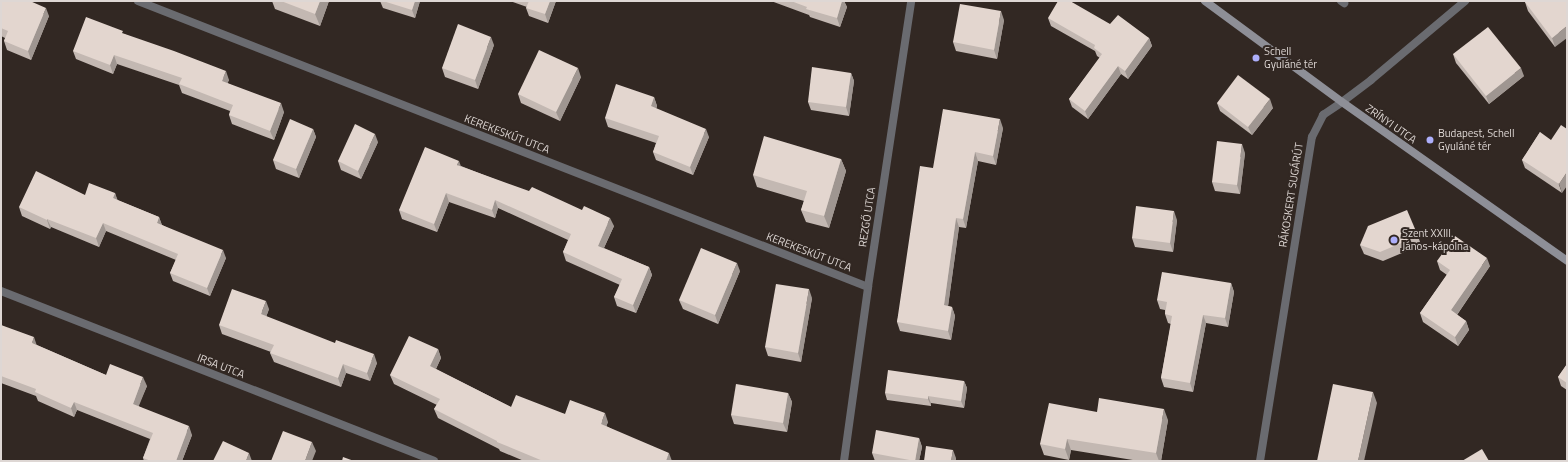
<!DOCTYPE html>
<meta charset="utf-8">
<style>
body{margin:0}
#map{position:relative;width:1568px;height:462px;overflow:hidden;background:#322823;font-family:"Titillium Web",sans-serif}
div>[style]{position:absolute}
.service>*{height:8px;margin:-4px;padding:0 4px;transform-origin:4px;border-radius:4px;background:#6a6b70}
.minor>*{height:8px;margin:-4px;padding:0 4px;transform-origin:4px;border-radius:4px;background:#6a6b70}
.tertiary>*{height:8px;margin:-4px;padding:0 4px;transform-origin:4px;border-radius:4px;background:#6a6b70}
.secondary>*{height:8px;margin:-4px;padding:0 4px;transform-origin:4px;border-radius:4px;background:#8e8f97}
.wall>*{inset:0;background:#c3b8b2}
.shaded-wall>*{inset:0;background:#9f9691}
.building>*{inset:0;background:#e3d6cf}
.dots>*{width:11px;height:11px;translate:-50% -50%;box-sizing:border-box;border:2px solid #322823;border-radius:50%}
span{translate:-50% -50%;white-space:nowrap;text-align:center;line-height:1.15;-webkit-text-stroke:4px #322823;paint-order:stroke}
.poi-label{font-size:11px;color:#ded7d4}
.left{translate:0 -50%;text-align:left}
.street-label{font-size:11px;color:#ded7d4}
.frame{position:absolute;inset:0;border:2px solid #ded7d4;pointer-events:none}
</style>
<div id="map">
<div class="service">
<i style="left:1341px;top:1px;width:4px;rotate:34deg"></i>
</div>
<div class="minor">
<i style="left:138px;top:1px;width:784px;rotate:21.39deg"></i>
<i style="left:1px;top:291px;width:465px;rotate:21.4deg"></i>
<i style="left:844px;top:461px;width:176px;rotate:-82.1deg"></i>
<i style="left:868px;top:287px;width:289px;rotate:-81.4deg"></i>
<i style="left:1260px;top:461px;width:328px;rotate:-80.9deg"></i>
<i style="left:1312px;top:137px;width:25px;rotate:-63deg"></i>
<i style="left:1323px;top:115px;width:23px;rotate:-34deg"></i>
</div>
<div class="tertiary">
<i style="left:1342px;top:102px;width:36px;rotate:-37deg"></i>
<i style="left:1371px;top:80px;width:123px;rotate:-40deg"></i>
</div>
<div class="secondary">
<i style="left:1205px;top:1px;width:170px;rotate:36.4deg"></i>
<i style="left:1342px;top:102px;width:276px;rotate:35.2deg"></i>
</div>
<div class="wall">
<i style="clip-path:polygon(1px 1px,49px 16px,31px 60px,7px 50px,4px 41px,5px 38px,1px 36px)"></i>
<i style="clip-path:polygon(272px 1px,329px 1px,320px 26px,275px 9px)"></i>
<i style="clip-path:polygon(380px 1px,420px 1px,415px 18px,383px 8px)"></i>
<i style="clip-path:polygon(510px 1px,556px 1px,548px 23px,529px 16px,526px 8px,527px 7px)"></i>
<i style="clip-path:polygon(771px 1px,844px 1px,847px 7px,840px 27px,810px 17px,809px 15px)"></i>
<i style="clip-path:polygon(1567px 1px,1555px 47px,1528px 11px,1525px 2px)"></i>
<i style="clip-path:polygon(1048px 18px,1110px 24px,1149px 38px,1152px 46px,1128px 79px,1121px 74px,1088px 119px,1072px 107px,1069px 99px,1100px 58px,1097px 56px,1095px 51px,1051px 26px)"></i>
<i style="clip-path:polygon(1004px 20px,997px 59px,956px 51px,953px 42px)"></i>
<i style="clip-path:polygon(124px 34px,229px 80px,227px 83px,284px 112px,274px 140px,232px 124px,229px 115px,230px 111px,182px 93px,179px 85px,117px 64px,113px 74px,76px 59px,73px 51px)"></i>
<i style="clip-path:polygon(494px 45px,478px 89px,445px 77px,442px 68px)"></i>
<i style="clip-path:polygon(1453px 54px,1524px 76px,1489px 104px,1456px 63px)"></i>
<i style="clip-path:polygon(851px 73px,854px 81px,849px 116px,811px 110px,808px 102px)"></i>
<i style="clip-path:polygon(581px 77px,560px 121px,521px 103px,518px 94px)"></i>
<i style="clip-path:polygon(654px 97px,657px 106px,656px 109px,709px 137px,693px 175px,656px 160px,653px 152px,656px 143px,608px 127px,605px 118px)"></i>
<i style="clip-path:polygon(1217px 103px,1273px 108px,1252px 135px,1220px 111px)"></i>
<i style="clip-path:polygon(1003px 128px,996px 165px,978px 161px,966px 228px,959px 227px,948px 306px,952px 307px,955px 316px,951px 340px,900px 331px,897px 322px,933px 168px)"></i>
<i style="clip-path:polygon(313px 129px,316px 137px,299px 178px,276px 169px,273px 160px)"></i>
<i style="clip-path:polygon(1540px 132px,1562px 193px,1525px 168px,1522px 160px)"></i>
<i style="clip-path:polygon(378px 142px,361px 179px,341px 170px,338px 161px)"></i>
<i style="clip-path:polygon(1245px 153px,1240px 194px,1215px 191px,1212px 182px)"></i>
<i style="clip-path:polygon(841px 159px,846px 171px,829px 228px,806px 222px,801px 210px,804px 201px,757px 187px,753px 175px)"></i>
<i style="clip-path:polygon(461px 166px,614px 226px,604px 248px,649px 267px,652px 275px,636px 313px,617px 306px,614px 297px,620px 285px,566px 261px,563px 252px,568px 240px,498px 208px,495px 218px,449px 202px,437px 232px,402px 219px,399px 210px)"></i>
<i style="clip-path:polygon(115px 193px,117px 200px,159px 217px,162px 225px,226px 258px,210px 296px,173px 281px,170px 273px,176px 260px,106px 231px,99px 247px,51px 227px,50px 229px,22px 216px,19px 207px,85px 195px)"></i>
<i style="clip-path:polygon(1177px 220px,1173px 252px,1135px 247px,1132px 238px)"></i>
<i style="clip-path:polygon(1418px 236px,1421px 245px,1383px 261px,1364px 254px,1360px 245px)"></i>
<i style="clip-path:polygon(1437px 261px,1490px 266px,1457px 315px,1466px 321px,1469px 330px,1458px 346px,1423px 322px,1420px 313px,1447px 275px,1440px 270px)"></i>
<i style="clip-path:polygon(740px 271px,718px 324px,683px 309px,679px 300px)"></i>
<i style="clip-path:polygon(1231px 283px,1234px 292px,1228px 327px,1206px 323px,1193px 392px,1164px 387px,1161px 378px,1171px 324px,1168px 323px,1165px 314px,1165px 310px,1160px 309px,1157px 300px)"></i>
<i style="clip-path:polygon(812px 298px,801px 362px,768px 356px,765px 347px)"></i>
<i style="clip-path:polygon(269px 309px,266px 317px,377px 363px,370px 381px,346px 373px,341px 387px,274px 362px,270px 353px,271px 352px,222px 334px,219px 325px)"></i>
<i style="clip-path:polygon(1px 325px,37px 345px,106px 375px,147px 386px,138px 406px,192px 435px,182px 461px,144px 461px,143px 458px,150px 439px,77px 410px,74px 417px,38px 401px,36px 396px,1px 383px)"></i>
<i style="clip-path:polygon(438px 349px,441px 358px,436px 369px,511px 407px,565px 414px,608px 422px,606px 426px,672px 461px,524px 461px,500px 451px,499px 449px,438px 418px,434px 409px,437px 405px,394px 384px,390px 375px)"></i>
<i style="clip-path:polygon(1567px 364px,1567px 390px,1561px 386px,1558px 377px)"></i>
<i style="clip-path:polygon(964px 381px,967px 388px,964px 408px,931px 403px,931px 406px,887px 400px,885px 393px)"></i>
<i style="clip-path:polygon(788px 393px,792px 402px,787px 432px,734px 424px,731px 415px)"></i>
<i style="clip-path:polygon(1097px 412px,1168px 420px,1161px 461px,1139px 461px,1071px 450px,1069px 460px,1044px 455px,1040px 444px)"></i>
<i style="clip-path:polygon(919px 438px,922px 447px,919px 461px,875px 461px,872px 453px)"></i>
</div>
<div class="shaded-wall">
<i style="clip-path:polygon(320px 1px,329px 1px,320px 26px,315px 14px)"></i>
<i style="clip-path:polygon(415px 1px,420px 1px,415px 18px,412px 10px)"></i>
<i style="clip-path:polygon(550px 1px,556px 1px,548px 23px,545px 14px)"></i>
<i style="clip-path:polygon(842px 1px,844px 1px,847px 7px,840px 27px,837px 18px)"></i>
<i style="clip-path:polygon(46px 8px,49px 16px,31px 60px,28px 51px)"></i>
<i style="clip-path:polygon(1001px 11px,1004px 20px,997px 59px,994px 50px)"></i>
<i style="clip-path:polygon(1567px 26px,1567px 38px,1555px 47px,1552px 38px)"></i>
<i style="clip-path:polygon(491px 37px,494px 45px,478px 89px,475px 80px)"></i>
<i style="clip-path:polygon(1149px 38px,1152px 46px,1128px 79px,1125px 71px)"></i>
<i style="clip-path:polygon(114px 55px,117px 64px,113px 74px,110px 65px)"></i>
<i style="clip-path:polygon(1118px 66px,1121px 74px,1088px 119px,1085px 111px)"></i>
<i style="clip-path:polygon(578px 68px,581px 77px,560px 121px,556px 112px)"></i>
<i style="clip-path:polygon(1521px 68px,1524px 76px,1489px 104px,1486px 96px)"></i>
<i style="clip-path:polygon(226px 71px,229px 80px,225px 90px,222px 81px)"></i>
<i style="clip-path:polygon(851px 73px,854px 81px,849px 116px,846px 107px)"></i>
<i style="clip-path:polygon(654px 97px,657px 106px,654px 115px,651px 106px)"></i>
<i style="clip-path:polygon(1270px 99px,1273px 108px,1252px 135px,1248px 127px)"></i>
<i style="clip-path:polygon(281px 103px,284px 112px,274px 140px,270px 131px)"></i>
<i style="clip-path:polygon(1000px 119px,1003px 128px,996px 165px,993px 156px)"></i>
<i style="clip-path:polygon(313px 129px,316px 137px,299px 178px,296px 169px)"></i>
<i style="clip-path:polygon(706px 129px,709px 137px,693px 175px,690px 167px)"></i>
<i style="clip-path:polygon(375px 134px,378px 142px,361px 179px,358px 171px)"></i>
<i style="clip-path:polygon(1242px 144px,1245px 153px,1240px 194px,1237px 185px)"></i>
<i style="clip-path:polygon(975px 152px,978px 161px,966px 228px,963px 219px)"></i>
<i style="clip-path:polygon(841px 159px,846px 171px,829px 228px,824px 216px)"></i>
<i style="clip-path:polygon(459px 161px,462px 169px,457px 165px)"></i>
<i style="clip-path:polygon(1567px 172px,1567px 186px,1562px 193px,1559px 184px)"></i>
<i style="clip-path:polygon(115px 193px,118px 201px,113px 198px)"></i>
<i style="clip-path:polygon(446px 193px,449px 202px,437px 232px,434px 224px)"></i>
<i style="clip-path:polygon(495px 200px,498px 208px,495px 218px,492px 210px)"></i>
<i style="clip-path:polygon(1174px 211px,1177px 220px,1173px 252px,1170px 243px)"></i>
<i style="clip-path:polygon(159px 217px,162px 226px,157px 223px)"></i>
<i style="clip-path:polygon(610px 218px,614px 226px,601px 254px,598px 246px)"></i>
<i style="clip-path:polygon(956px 218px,959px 227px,947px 314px,944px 305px)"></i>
<i style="clip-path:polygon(47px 219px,51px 227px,50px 229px,47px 220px)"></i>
<i style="clip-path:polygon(103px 223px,106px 231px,99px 247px,96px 238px)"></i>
<i style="clip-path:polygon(223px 250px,226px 258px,210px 296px,207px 288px)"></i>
<i style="clip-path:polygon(1487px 258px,1490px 266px,1454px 319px,1451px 310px)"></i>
<i style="clip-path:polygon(737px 263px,740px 271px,718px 324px,715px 315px)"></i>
<i style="clip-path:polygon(649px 267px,652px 275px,636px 313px,633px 305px)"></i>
<i style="clip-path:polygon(1231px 283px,1234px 292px,1228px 327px,1225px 318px)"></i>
<i style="clip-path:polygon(809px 289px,812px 298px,801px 362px,798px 353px)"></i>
<i style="clip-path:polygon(266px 301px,269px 309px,264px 323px,261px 314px)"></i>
<i style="clip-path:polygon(952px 307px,955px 316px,951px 340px,948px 331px)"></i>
<i style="clip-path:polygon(1203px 315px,1206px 323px,1193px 392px,1190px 383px)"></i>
<i style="clip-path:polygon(1466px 321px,1469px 330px,1458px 346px,1455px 337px)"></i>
<i style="clip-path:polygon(34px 337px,37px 346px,32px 343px)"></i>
<i style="clip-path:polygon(438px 349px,441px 358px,433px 375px,430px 366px)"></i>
<i style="clip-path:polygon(374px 354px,377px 363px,370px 381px,367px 373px)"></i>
<i style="clip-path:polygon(343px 364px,346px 373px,341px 387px,338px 378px)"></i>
<i style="clip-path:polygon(143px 377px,147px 386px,136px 413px,133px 404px)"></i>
<i style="clip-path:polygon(964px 381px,967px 388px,964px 408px,961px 401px)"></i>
<i style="clip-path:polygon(1373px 392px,1377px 403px,1364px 461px,1358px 461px)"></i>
<i style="clip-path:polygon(788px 393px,792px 402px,787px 432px,783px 423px)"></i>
<i style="clip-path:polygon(928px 396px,931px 403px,931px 406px,928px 399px)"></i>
<i style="clip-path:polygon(74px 402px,77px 410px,74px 417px,71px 408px)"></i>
<i style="clip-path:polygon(1164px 409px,1168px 420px,1161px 461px,1159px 461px,1156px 453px)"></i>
<i style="clip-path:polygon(605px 413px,608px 422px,604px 433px,601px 424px)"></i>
<i style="clip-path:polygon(189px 426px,192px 435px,182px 461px,176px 461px)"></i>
<i style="clip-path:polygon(919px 438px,922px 447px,919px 461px,915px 461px)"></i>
<i style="clip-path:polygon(1067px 439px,1071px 450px,1069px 460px,1065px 449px)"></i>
<i style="clip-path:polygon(312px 442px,316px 451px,312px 461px,305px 461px)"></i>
<i style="clip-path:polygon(953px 450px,956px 458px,956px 461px,951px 461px)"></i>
<i style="clip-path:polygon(249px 453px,252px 461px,246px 461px)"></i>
<i style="clip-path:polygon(669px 453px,672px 461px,665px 461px)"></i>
</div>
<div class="building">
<i style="clip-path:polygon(1px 1px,30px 1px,46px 8px,28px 51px,4px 41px,8px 31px,1px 28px)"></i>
<i style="clip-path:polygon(281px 1px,320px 1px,315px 14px)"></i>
<i style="clip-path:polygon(383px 1px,415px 1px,412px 10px)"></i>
<i style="clip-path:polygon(529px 1px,550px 1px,545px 14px,526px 8px)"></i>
<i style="clip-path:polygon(791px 1px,842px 1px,837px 18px,806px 9px,807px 7px)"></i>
<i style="clip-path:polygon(1058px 1px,1070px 1px,1110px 24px,1118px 15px,1149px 38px,1125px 71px,1118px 66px,1085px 111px,1069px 99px,1102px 54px,1094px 48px,1095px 45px,1048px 18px)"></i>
<i style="clip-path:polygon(1527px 1px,1567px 1px,1567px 26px,1552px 38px,1525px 2px)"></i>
<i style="clip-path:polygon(960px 4px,1001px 11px,994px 50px,953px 42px)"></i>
<i style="clip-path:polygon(86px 17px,123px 31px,122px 33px,174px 51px,226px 71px,222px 81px,281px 103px,270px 131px,229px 115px,233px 105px,179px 84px,182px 78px,114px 55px,110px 65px,73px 51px)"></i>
<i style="clip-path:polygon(458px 24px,491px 37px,475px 80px,442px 68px)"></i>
<i style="clip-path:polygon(1488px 27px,1521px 68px,1486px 96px,1453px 54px)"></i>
<i style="clip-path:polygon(539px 50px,578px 68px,556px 112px,518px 94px)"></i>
<i style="clip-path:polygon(812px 67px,851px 73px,846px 107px,808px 102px)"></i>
<i style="clip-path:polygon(1238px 75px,1270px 99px,1248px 127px,1217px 103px)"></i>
<i style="clip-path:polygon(616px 84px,654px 97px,651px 106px,706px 129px,690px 167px,653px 152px,659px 136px,605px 118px)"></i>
<i style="clip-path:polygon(943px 109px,1000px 119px,993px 156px,975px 152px,963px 219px,956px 218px,944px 305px,952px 307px,948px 331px,897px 322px,920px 166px,933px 168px)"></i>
<i style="clip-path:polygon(290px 119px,313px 129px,296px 169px,273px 160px)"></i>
<i style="clip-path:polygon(355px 124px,375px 134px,358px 171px,338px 161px)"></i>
<i style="clip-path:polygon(1561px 125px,1567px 129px,1567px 172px,1559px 184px,1522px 160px,1540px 132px,1551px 140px)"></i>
<i style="clip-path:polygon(764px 136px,841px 159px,824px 216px,801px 210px,807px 191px,753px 175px)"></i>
<i style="clip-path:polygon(1217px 141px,1242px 144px,1237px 185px,1212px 182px)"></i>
<i style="clip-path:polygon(425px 147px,459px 161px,457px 165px,529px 191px,532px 187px,582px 210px,584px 206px,610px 218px,598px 246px,649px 267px,633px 305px,614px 297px,622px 279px,563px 252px,571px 234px,495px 200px,492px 210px,446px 193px,434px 224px,399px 210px)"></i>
<i style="clip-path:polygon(36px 171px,85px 195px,89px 183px,115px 193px,113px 198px,159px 217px,157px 223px,223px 250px,207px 288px,170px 273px,178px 254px,103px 223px,96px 238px,47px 219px,47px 220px,19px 207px)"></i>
<i style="clip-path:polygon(1136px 206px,1174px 211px,1170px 243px,1132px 238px)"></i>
<i style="clip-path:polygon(1407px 210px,1418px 236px,1380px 252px,1360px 245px,1368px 226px)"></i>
<i style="clip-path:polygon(1455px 236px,1487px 258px,1451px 310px,1466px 321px,1455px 337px,1420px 313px,1450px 270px,1437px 261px)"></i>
<i style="clip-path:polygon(701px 248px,737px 263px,715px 315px,679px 300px)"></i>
<i style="clip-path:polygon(1162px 272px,1231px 283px,1225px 318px,1203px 315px,1190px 383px,1161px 378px,1172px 316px,1165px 314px,1167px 302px,1157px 300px)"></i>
<i style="clip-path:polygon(776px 284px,809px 289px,798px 353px,765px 347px)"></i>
<i style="clip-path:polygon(232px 289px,266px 301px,261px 314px,335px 343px,336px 340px,374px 354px,367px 373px,343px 364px,338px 378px,270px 353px,274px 345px,219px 325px)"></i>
<i style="clip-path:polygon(1px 325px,34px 337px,32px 343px,106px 375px,110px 364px,143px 377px,133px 404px,189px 426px,176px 461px,151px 461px,143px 458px,153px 433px,74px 402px,71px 408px,35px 392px,36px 389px,1px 376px)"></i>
<i style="clip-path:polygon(409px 336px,438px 349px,430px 366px,511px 407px,516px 395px,565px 414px,570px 400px,605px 413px,601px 424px,669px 453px,666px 461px,543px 461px,497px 442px,497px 441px,434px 409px,440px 399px,390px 375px)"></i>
<i style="clip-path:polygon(1567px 364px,1567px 383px,1558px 377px)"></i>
<i style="clip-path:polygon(888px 370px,964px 381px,961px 401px,928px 396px,928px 399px,885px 393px)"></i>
<i style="clip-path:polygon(736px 384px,788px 393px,783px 423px,731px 415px)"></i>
<i style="clip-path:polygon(1333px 384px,1373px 392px,1358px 461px,1317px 461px)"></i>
<i style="clip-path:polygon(1099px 398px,1164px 409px,1156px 453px,1067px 439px,1065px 449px,1040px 444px,1049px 403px,1097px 412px)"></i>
<i style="clip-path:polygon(876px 430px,919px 438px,915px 461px,872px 453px)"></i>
<i style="clip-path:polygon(283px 431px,312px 442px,305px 461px,271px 461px)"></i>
<i style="clip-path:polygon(223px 441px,249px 453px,246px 461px,213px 461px)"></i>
<i style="clip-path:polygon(926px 446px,953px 450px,951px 461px,924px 461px)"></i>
<i style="clip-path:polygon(1482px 449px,1489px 461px,1462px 461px)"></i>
<i style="clip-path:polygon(343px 457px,354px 461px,342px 461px)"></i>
</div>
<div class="dots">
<i style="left:1256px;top:58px;background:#adaffb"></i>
<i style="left:1430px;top:140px;background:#adaffb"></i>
<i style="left:1394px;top:240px;background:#adaffb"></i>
</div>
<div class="poi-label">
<span class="left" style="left:1264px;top:58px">Schell<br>Gyuláné tér</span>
<span class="left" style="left:1438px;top:140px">Budapest, Schell<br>Gyuláné tér</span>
<span class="left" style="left:1402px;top:240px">Szent XXIII.<br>János-kápolna</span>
</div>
<div class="street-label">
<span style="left:1391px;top:124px;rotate:35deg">ZRÍNYI UTCA</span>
<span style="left:507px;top:134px;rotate:21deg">KEREKESKÚT UTCA</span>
<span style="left:1291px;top:195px;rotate:-81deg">RÁKOSKERT SUGÁRÚT</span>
<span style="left:867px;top:217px;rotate:-81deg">REZGŐ UTCA</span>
<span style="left:809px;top:252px;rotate:21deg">KEREKESKÚT UTCA</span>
<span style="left:221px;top:366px;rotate:21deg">IRSA UTCA</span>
</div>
<div class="frame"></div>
</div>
